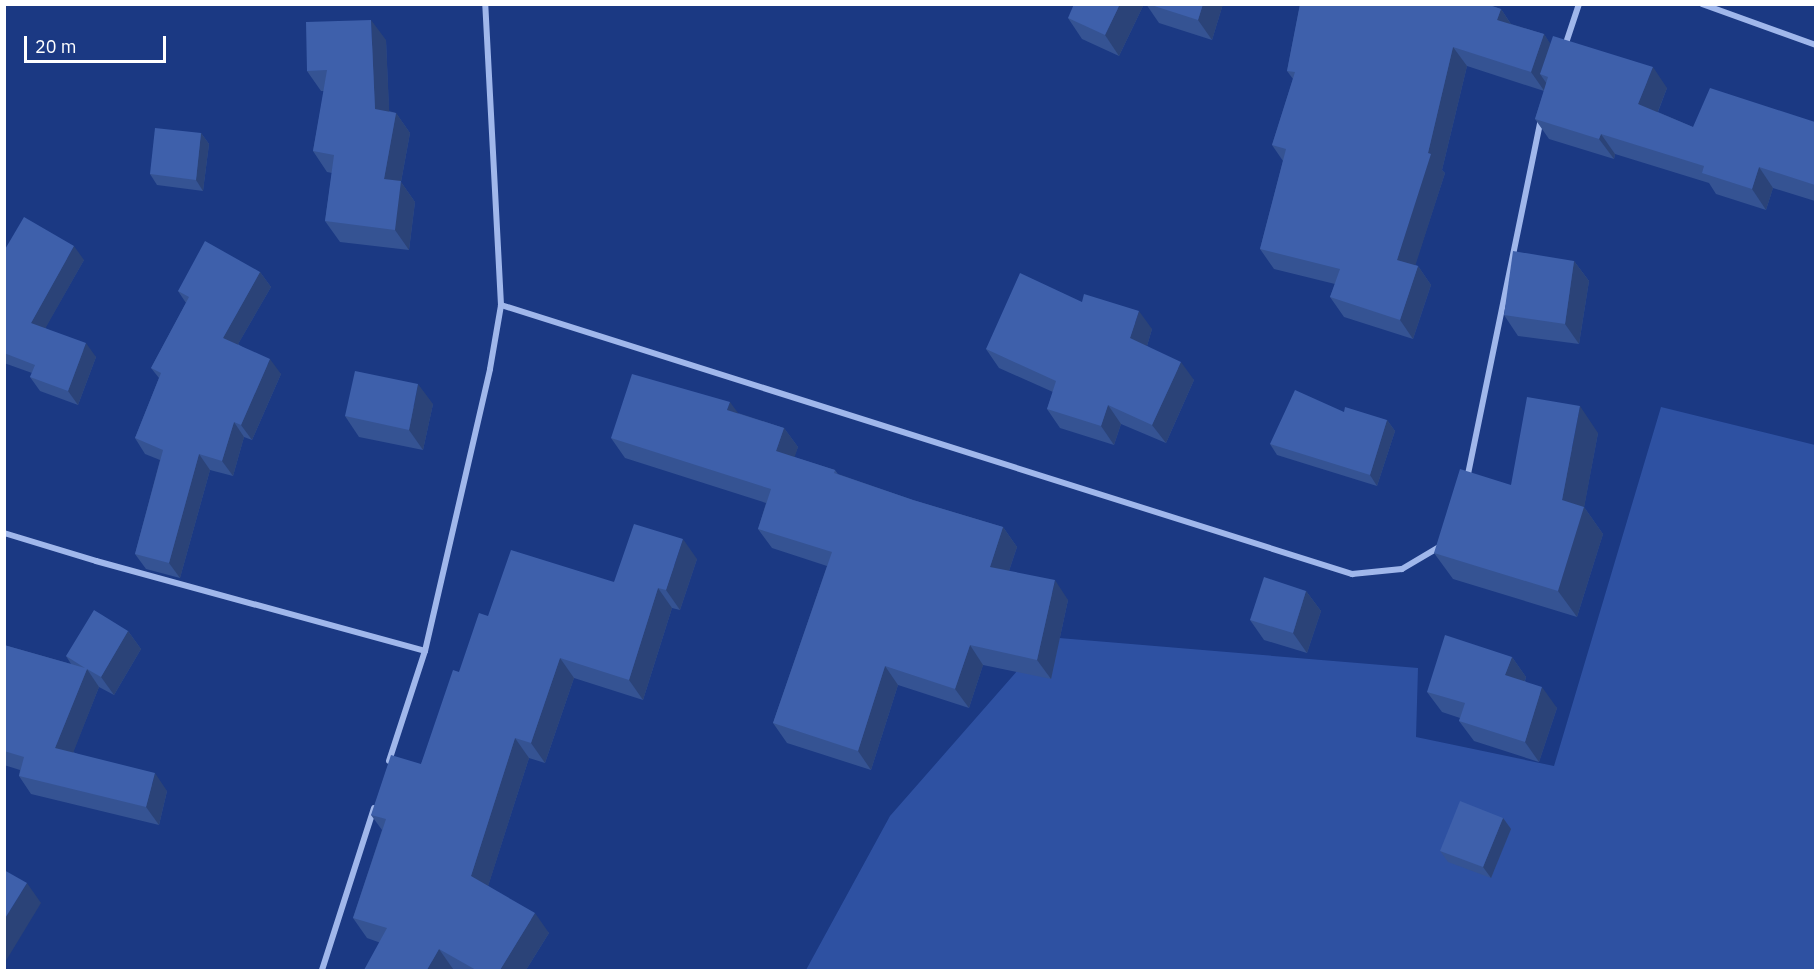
<!DOCTYPE html>
<style>
body{margin:0}
#map{position:relative;width:1820px;height:975px;overflow:hidden;background:#1b3983;font-family:"IBM Plex Sans",sans-serif}
div>[style]{position:absolute}
.green>*{inset:0;background:#2e51a2}
.minor>*{height:6px;margin:-3px;padding:0 3px;transform-origin:3px;border-radius:3px;background:#a0b7eb}
.wall>*{inset:0;background:#355393}
.shaded-wall>*{inset:0;background:#2b4378}
.building>*{inset:0;background:#3e60ab}
span{translate:-50% -50%;white-space:nowrap;text-align:center;line-height:1.15;-webkit-text-stroke:4.5px #1b3983;paint-order:stroke}
.frame{position:absolute;inset:0;border:6px solid #fff;pointer-events:none}
.scale{position:absolute;left:24px;top:36px;width:142px;height:27px;box-sizing:border-box;border:3px solid #fff;border-top:0;padding-left:8px;font-size:18px;line-height:21px;white-space:nowrap;color:#fff;-webkit-text-stroke:4px #1b3983;paint-order:stroke}
</style>
<div id="map">
<div class="green">
<i style="clip-path:polygon(1661px 407px,1815px 445px,1815px 970px,806px 970px,890px 816px,1047px 637px,1418px 668px,1416px 737px,1554px 766px)"></i>
</div>
<div class="minor">
<i style="left:1702px;top:4px;width:121px;rotate:19.8deg"></i>
<i style="left:1565px;top:46px;width:44px;rotate:-71.6deg"></i>
<i style="left:501px;top:305px;width:893px;rotate:17.54deg"></i>
<i style="left:1352px;top:574px;width:50px;rotate:-5.7deg"></i>
<i style="left:1402px;top:569px;width:43px;rotate:-30.7deg"></i>
<i style="left:1467px;top:479px;width:368px;rotate:-78.4deg"></i>
<i style="left:4px;top:533px;width:96px;rotate:16.9deg"></i>
<i style="left:96px;top:561px;width:341px;rotate:15.3deg"></i>
<i style="left:389px;top:761px;width:116px;rotate:-71.9deg"></i>
<i style="left:425px;top:651px;width:289px;rotate:-77deg"></i>
<i style="left:490px;top:369px;width:65px;rotate:-80.2deg"></i>
<i style="left:501px;top:305px;width:301px;rotate:-93deg"></i>
<i style="left:322px;top:970px;width:170px;rotate:-72.2deg"></i>
</div>
<div class="wall">
<i style="clip-path:polygon(1144px 4px,1119px 56px,1082px 39px,1068px 18px)"></i>
<i style="clip-path:polygon(1146px 4px,1223px 4px,1212px 40px,1159px 23px)"></i>
<i style="clip-path:polygon(1298px 4px,1486px 4px,1501px 9px,1511px 24px,1544px 34px,1550px 44px,1667px 88px,1658px 112px,1693px 127px,1815px 122px,1815px 201px,1773px 188px,1766px 210px,1716px 194px,1709px 183px,1615px 154px,1614px 159px,1549px 139px,1535px 119px,1544px 91px,1467px 66px,1442px 170px,1445px 173px,1415px 265px,1418px 266px,1431px 285px,1413px 339px,1344px 317px,1330px 297px,1335px 284px,1274px 269px,1260px 249px,1283px 161px,1272px 145px,1293px 79px,1287px 71px,1300px 5px)"></i>
<i style="clip-path:polygon(386px 40px,389px 111px,396px 113px,410px 133px,401px 182px,415px 202px,409px 250px,340px 242px,325px 221px,332px 173px,327px 172px,313px 151px,324px 91px,321px 91px,307px 71px)"></i>
<i style="clip-path:polygon(201px 133px,209px 144px,203px 191px,157px 185px,150px 174px)"></i>
<i style="clip-path:polygon(4px 251px,84px 260px,45px 328px,96px 357px,78px 405px,40px 391px,30px 377px,32px 373px,4px 363px)"></i>
<i style="clip-path:polygon(1574px 261px,1589px 281px,1579px 344px,1518px 336px,1504px 315px)"></i>
<i style="clip-path:polygon(260px 272px,271px 287px,238px 344px,281px 374px,252px 440px,244px 437px,233px 476px,210px 470px,180px 578px,146px 569px,135px 554px,160px 460px,145px 454px,135px 438px,159px 378px,151px 368px,186px 303px,178px 291px)"></i>
<i style="clip-path:polygon(1082px 302px,1152px 329px,1147px 346px,1194px 380px,1166px 443px,1121px 424px,1114px 445px,1060px 428px,1047px 409px,1053px 392px,999px 368px,986px 349px)"></i>
<i style="clip-path:polygon(433px 404px,423px 450px,359px 437px,345px 416px)"></i>
<i style="clip-path:polygon(738px 413px,784px 428px,798px 447px,794px 457px,835px 470px,838px 474px,913px 500px,1003px 527px,1017px 547px,1009px 571px,1068px 600px,1051px 679px,983px 665px,969px 708px,898px 685px,871px 770px,787px 743px,773px 723px,827px 566px,772px 548px,758px 529px,766px 503px,625px 458px,611px 438px)"></i>
<i style="clip-path:polygon(1387px 420px,1395px 431px,1377px 486px,1277px 455px,1270px 444px)"></i>
<i style="clip-path:polygon(1598px 433px,1584px 507px,1603px 534px,1577px 617px,1453px 579px,1434px 553px,1511px 485px)"></i>
<i style="clip-path:polygon(697px 559px,680px 610px,672px 608px,643px 700px,574px 678px,545px 763px,529px 758px,488px 886px,549px 933px,526px 970px,456px 970px,367px 938px,353px 918px,382px 830px,371px 815px,421px 764px,459px 672px,488px 616px)"></i>
<i style="clip-path:polygon(1306px 591px,1321px 611px,1307px 653px,1264px 640px,1250px 620px)"></i>
<i style="clip-path:polygon(128px 631px,141px 649px,114px 695px,99px 687px,73px 752px,167px 791px,159px 825px,31px 794px,19px 776px,20px 770px,4px 765px,4px 645px,71px 664px,66px 656px)"></i>
<i style="clip-path:polygon(1512px 657px,1526px 677px,1525px 681px,1557px 708px,1539px 762px,1474px 741px,1459px 721px,1460px 718px,1442px 712px,1427px 692px)"></i>
<i style="clip-path:polygon(1503px 818px,1511px 829px,1491px 878px,1448px 862px,1440px 851px)"></i>
</div>
<div class="shaded-wall">
<i style="clip-path:polygon(1120px 4px,1144px 4px,1119px 56px,1105px 35px)"></i>
<i style="clip-path:polygon(1203px 4px,1223px 4px,1212px 40px,1198px 20px)"></i>
<i style="clip-path:polygon(1501px 9px,1514px 29px,1497px 20px)"></i>
<i style="clip-path:polygon(371px 20px,386px 40px,390px 129px,375px 109px)"></i>
<i style="clip-path:polygon(1544px 34px,1557px 54px,1540px 74px,1547px 84px,1545px 92px,1531px 72px)"></i>
<i style="clip-path:polygon(1453px 47px,1467px 66px,1442px 170px,1445px 173px,1411px 279px,1397px 260px,1428px 153px)"></i>
<i style="clip-path:polygon(1653px 67px,1667px 88px,1653px 124px,1638px 104px)"></i>
<i style="clip-path:polygon(396px 113px,410px 133px,401px 182px,415px 202px,409px 250px,395px 230px,384px 179px)"></i>
<i style="clip-path:polygon(201px 133px,209px 144px,203px 191px,196px 180px)"></i>
<i style="clip-path:polygon(1601px 134px,1615px 154px,1614px 159px,1599px 139px)"></i>
<i style="clip-path:polygon(1759px 167px,1773px 188px,1766px 210px,1752px 189px)"></i>
<i style="clip-path:polygon(74px 246px,84px 260px,41px 336px,31px 323px)"></i>
<i style="clip-path:polygon(1574px 261px,1589px 281px,1579px 344px,1565px 324px)"></i>
<i style="clip-path:polygon(1418px 266px,1431px 285px,1413px 339px,1400px 320px)"></i>
<i style="clip-path:polygon(260px 272px,271px 287px,233px 353px,223px 338px)"></i>
<i style="clip-path:polygon(1139px 311px,1152px 329px,1144px 356px,1130px 338px)"></i>
<i style="clip-path:polygon(86px 343px,96px 357px,78px 405px,68px 391px)"></i>
<i style="clip-path:polygon(270px 359px,281px 374px,252px 440px,241px 425px)"></i>
<i style="clip-path:polygon(1181px 362px,1194px 380px,1166px 443px,1152px 425px)"></i>
<i style="clip-path:polygon(418px 384px,433px 404px,423px 450px,409px 430px)"></i>
<i style="clip-path:polygon(730px 402px,744px 421px,727px 410px)"></i>
<i style="clip-path:polygon(1108px 405px,1121px 424px,1114px 445px,1101px 426px)"></i>
<i style="clip-path:polygon(1580px 406px,1598px 433px,1584px 508px,1584px 507px,1603px 534px,1577px 617px,1558px 591px,1562px 500px)"></i>
<i style="clip-path:polygon(1387px 420px,1395px 431px,1377px 486px,1370px 475px)"></i>
<i style="clip-path:polygon(234px 422px,244px 437px,233px 476px,222px 461px)"></i>
<i style="clip-path:polygon(784px 428px,798px 447px,790px 471px,776px 451px)"></i>
<i style="clip-path:polygon(199px 454px,210px 470px,180px 578px,169px 563px)"></i>
<i style="clip-path:polygon(1003px 527px,1017px 547px,1004px 586px,990px 567px)"></i>
<i style="clip-path:polygon(683px 539px,697px 559px,680px 610px,666px 590px)"></i>
<i style="clip-path:polygon(1055px 580px,1068px 600px,1051px 679px,1037px 660px)"></i>
<i style="clip-path:polygon(658px 588px,672px 608px,643px 700px,629px 680px)"></i>
<i style="clip-path:polygon(1306px 591px,1321px 611px,1307px 653px,1293px 633px)"></i>
<i style="clip-path:polygon(128px 631px,141px 649px,114px 695px,101px 677px)"></i>
<i style="clip-path:polygon(970px 645px,983px 665px,969px 708px,955px 689px)"></i>
<i style="clip-path:polygon(1512px 657px,1526px 677px,1519px 696px,1505px 675px)"></i>
<i style="clip-path:polygon(560px 658px,574px 678px,545px 763px,531px 743px)"></i>
<i style="clip-path:polygon(885px 666px,898px 685px,871px 770px,858px 751px)"></i>
<i style="clip-path:polygon(87px 669px,99px 687px,68px 766px,55px 748px)"></i>
<i style="clip-path:polygon(1542px 687px,1557px 708px,1539px 762px,1525px 742px)"></i>
<i style="clip-path:polygon(515px 738px,529px 758px,485px 896px,471px 876px)"></i>
<i style="clip-path:polygon(155px 773px,167px 791px,159px 825px,146px 807px)"></i>
<i style="clip-path:polygon(1503px 818px,1511px 829px,1491px 878px,1483px 867px)"></i>
<i style="clip-path:polygon(27px 883px,41px 903px,4px 964px,4px 920px)"></i>
<i style="clip-path:polygon(535px 913px,549px 933px,526px 970px,500px 970px)"></i>
<i style="clip-path:polygon(439px 949px,453px 969px,452px 970px,427px 970px)"></i>
</div>
<div class="building">
<i style="clip-path:polygon(1074px 4px,1120px 4px,1105px 35px,1068px 18px)"></i>
<i style="clip-path:polygon(1148px 4px,1203px 4px,1198px 20px)"></i>
<i style="clip-path:polygon(1300px 4px,1486px 4px,1501px 9px,1497px 20px,1544px 34px,1531px 72px,1453px 47px,1428px 153px,1431px 154px,1397px 260px,1418px 266px,1400px 320px,1330px 297px,1340px 269px,1260px 249px,1286px 149px,1272px 145px,1295px 72px,1287px 71px)"></i>
<i style="clip-path:polygon(371px 20px,375px 109px,396px 113px,384px 179px,401px 181px,395px 230px,325px 221px,334px 155px,313px 151px,327px 70px,307px 71px,306px 22px)"></i>
<i style="clip-path:polygon(1553px 36px,1653px 67px,1638px 104px,1693px 127px,1710px 88px,1815px 122px,1815px 185px,1759px 167px,1752px 189px,1702px 173px,1704px 166px,1601px 134px,1599px 139px,1535px 119px,1548px 77px,1540px 74px)"></i>
<i style="clip-path:polygon(155px 128px,201px 133px,196px 180px,150px 174px)"></i>
<i style="clip-path:polygon(24px 217px,74px 246px,31px 323px,86px 343px,68px 391px,30px 377px,35px 365px,4px 353px,4px 251px)"></i>
<i style="clip-path:polygon(205px 241px,260px 272px,223px 338px,270px 359px,241px 425px,234px 422px,222px 461px,199px 454px,169px 563px,135px 554px,163px 450px,135px 438px,161px 373px,151px 368px,189px 297px,178px 291px)"></i>
<i style="clip-path:polygon(1513px 251px,1574px 261px,1565px 324px,1504px 315px)"></i>
<i style="clip-path:polygon(1020px 273px,1082px 302px,1084px 294px,1139px 311px,1130px 338px,1181px 362px,1152px 425px,1108px 405px,1101px 426px,1047px 409px,1056px 381px,986px 349px)"></i>
<i style="clip-path:polygon(355px 371px,418px 384px,409px 430px,345px 416px)"></i>
<i style="clip-path:polygon(632px 374px,730px 402px,727px 410px,784px 428px,776px 451px,835px 470px,834px 473px,913px 500px,1003px 527px,990px 567px,1055px 580px,1037px 660px,970px 645px,955px 689px,885px 666px,858px 751px,773px 723px,832px 552px,758px 529px,771px 489px,611px 438px)"></i>
<i style="clip-path:polygon(1295px 390px,1344px 412px,1345px 407px,1387px 420px,1370px 475px,1270px 444px)"></i>
<i style="clip-path:polygon(1527px 397px,1580px 406px,1562px 500px,1584px 507px,1558px 591px,1434px 553px,1460px 469px,1511px 485px)"></i>
<i style="clip-path:polygon(634px 524px,683px 539px,666px 590px,658px 588px,629px 680px,560px 658px,531px 743px,515px 738px,471px 876px,535px 913px,500px 970px,476px 970px,439px 949px,427px 970px,364px 970px,387px 928px,353px 918px,386px 819px,371px 815px,391px 755px,421px 764px,453px 670px,459px 672px,479px 613px,488px 616px,511px 550px,614px 582px)"></i>
<i style="clip-path:polygon(1264px 577px,1306px 591px,1293px 633px,1250px 620px)"></i>
<i style="clip-path:polygon(94px 610px,128px 631px,101px 677px,87px 669px,55px 748px,155px 773px,146px 807px,19px 776px,24px 757px,4px 751px,4px 645px,85px 668px,66px 656px)"></i>
<i style="clip-path:polygon(1445px 635px,1512px 657px,1505px 675px,1542px 687px,1525px 742px,1459px 721px,1465px 703px,1427px 692px)"></i>
<i style="clip-path:polygon(1460px 801px,1503px 818px,1483px 867px,1440px 851px)"></i>
<i style="clip-path:polygon(4px 870px,27px 883px,4px 920px)"></i>
</div>
<div class="frame"></div>
<div class="scale">20 m</div>
</div>
